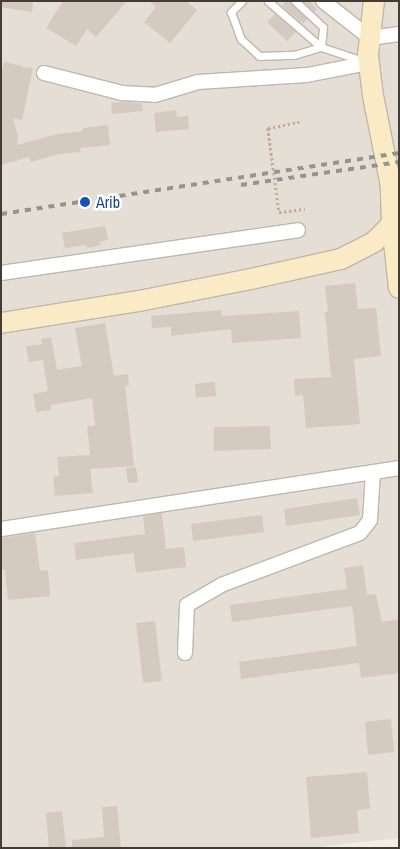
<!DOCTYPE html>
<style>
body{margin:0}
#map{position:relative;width:400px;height:849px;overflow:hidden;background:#f1ede5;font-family:"Archivo Narrow",sans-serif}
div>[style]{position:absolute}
.residential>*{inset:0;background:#e5ded4}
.building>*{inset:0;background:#d5cabf}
.path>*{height:2.5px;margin-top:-1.25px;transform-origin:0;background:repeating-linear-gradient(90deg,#bdae9b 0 2.5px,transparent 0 5px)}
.roads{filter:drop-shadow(1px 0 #bfb7ac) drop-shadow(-1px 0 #bfb7ac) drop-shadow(0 1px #bfb7ac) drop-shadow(0 -1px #bfb7ac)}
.lane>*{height:7px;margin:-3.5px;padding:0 3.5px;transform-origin:3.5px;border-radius:3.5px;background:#fff}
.street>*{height:14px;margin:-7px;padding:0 7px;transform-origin:7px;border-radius:7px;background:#fff}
.secondary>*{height:20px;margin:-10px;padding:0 10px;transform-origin:10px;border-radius:10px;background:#fbeac6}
.rail>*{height:4px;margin-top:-2px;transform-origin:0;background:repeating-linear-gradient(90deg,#949494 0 6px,transparent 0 12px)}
.path-bridge>*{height:2.5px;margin-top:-1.25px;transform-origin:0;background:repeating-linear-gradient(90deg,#bdae9b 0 2.5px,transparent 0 5px)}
.dots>*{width:14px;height:14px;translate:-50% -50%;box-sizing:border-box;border:2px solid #fff;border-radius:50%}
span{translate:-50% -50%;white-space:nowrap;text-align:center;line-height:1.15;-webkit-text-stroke:5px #fff;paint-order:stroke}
.transit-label{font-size:16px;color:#164399}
.left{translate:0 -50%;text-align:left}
.frame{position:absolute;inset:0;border:2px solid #443d35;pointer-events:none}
</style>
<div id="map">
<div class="residential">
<i style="clip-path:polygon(1px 1px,399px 1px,399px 838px,309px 848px,1px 848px)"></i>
</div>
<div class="building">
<i style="clip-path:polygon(1px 1px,33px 1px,32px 12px,1px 7px)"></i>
<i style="clip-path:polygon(63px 1px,127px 1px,96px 37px,87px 29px,76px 46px,46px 28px)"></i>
<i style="clip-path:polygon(149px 1px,186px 1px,197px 10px,170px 43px,144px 22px,156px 7px)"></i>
<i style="clip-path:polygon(286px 1px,290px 1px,307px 19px,303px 24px,282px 6px)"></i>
<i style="clip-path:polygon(303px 1px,309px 1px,317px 9px,314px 12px)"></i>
<i style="clip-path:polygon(275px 14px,296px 32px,287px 41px,267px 22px)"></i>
<i style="clip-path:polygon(4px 62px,22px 66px,22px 69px,23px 67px,33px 68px,22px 120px,13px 118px,18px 137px,17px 145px,57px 134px,83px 131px,83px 128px,108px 125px,110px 145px,80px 148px,81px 152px,59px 154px,31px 162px,29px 157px,1px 165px,1px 76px)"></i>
<i style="clip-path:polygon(122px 102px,142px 103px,143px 111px,112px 114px,111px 103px)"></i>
<i style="clip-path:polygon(176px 110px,177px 117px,188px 116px,189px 129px,156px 132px,154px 113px)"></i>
<i style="clip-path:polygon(105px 226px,108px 240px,100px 242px,101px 245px,87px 248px,86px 245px,65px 248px,62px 233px)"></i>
<i style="clip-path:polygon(355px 283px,358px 309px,376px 308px,381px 356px,354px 359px,360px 424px,306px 428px,303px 395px,295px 396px,294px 379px,331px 377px,325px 312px,328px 312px,325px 286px)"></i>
<i style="clip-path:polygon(221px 310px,222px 316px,299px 311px,301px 338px,232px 343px,231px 329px,171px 336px,171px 327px,152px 328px,151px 316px)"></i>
<i style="clip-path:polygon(105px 323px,114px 376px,128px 374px,129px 386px,125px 386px,134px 466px,90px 469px,93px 493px,55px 496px,53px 477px,59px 476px,57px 457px,90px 455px,87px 426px,95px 426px,92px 398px,51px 405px,51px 410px,36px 412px,33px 394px,48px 391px,43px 360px,29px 362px,26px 346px,42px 344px,41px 339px,51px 337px,57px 370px,82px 366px,75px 328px)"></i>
<i style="clip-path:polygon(215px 382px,216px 396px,196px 398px,195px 384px)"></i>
<i style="clip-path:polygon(270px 426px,271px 449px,214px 451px,214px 427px)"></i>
<i style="clip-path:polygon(136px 467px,138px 482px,128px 483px,126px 468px)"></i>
<i style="clip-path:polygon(357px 498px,360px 515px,286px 526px,284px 509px)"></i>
<i style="clip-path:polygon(162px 513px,166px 549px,184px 547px,186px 567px,136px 573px,134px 553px,76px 560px,74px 543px,145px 534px,143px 516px)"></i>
<i style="clip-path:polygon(262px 515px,264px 532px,193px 541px,191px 524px)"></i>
<i style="clip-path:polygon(35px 533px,40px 571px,48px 570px,50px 596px,8px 600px,5px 569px,1px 569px,1px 538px)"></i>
<i style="clip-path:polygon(363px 565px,367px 595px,376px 594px,382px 622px,399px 619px,399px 673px,361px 678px,359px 663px,241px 679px,239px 662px,357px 646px,352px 606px,232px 622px,230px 605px,347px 589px,344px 568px)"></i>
<i style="clip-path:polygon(155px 621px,162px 681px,143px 683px,136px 623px)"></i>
<i style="clip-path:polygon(391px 719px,394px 752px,368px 755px,365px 722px)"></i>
<i style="clip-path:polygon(367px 772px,370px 809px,357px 810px,359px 833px,311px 838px,306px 777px)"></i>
<i style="clip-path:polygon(117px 806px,121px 848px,72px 848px,72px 840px,104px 837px,102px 807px)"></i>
<i style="clip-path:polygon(62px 811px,66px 848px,49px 848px,46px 813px)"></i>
</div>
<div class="path">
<i style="left:268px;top:128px;width:32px;rotate:-11deg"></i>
<i style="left:279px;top:212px;width:26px;rotate:-7deg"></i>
</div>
<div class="roads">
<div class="lane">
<i style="left:242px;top:1px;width:16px;rotate:135deg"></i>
<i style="left:231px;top:12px;width:29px;rotate:70deg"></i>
<i style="left:241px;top:39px;width:25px;rotate:43deg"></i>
<i style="left:259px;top:56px;width:35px;rotate:-2deg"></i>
<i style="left:294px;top:55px;width:28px;rotate:-17deg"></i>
<i style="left:321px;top:47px;width:20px;rotate:-84deg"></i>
<i style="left:323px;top:27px;width:38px;rotate:-137deg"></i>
<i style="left:268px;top:1px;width:70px;rotate:41deg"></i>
<i style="left:321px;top:47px;width:44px;rotate:18.4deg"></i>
</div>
<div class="street">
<i style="left:323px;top:1px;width:60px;rotate:38.2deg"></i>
<i style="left:370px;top:38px;width:29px;rotate:-8deg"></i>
<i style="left:44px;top:73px;width:81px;rotate:14.4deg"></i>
<i style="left:122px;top:93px;width:33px;rotate:3deg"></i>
<i style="left:155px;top:95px;width:45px;rotate:-16.8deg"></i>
<i style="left:198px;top:82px;width:109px;rotate:-3.7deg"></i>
<i style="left:307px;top:75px;width:63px;rotate:-11deg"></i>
<i style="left:1px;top:273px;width:300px;rotate:-8.2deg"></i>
<i style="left:1px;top:529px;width:403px;rotate:-8.7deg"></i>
<i style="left:185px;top:653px;width:48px;rotate:-87.6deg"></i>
<i style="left:187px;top:605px;width:39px;rotate:-30deg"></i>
<i style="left:221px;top:585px;width:148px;rotate:-20.5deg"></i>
<i style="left:360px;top:533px;width:16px;rotate:-52deg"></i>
<i style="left:370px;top:520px;width:48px;rotate:-86.4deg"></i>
</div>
<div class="secondary">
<i style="left:392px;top:224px;width:64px;rotate:83.8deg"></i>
<i style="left:1px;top:323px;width:140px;rotate:-9.1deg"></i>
<i style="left:139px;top:301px;width:114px;rotate:-11.1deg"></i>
<i style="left:251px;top:279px;width:92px;rotate:-12.5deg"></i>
<i style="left:341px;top:259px;width:37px;rotate:-27deg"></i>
<i style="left:374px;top:242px;width:25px;rotate:-45deg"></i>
<i style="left:392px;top:224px;width:38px;rotate:-92deg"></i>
<i style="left:391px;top:186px;width:92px;rotate:-101.3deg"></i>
<i style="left:373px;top:96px;width:41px;rotate:-97deg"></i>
<i style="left:368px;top:55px;width:54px;rotate:-83.7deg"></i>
</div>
</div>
<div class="rail">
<i style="left:241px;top:185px;width:160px;rotate:-8.3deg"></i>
<i style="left:1px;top:214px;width:403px;rotate:-8.7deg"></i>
</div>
<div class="path-bridge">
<i style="left:268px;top:128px;width:85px;rotate:82.5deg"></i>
</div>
<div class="dots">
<i style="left:85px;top:202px;background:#1a4fb4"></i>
</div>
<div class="transit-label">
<span class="left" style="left:96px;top:202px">Arib</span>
</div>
<div class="frame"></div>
</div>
